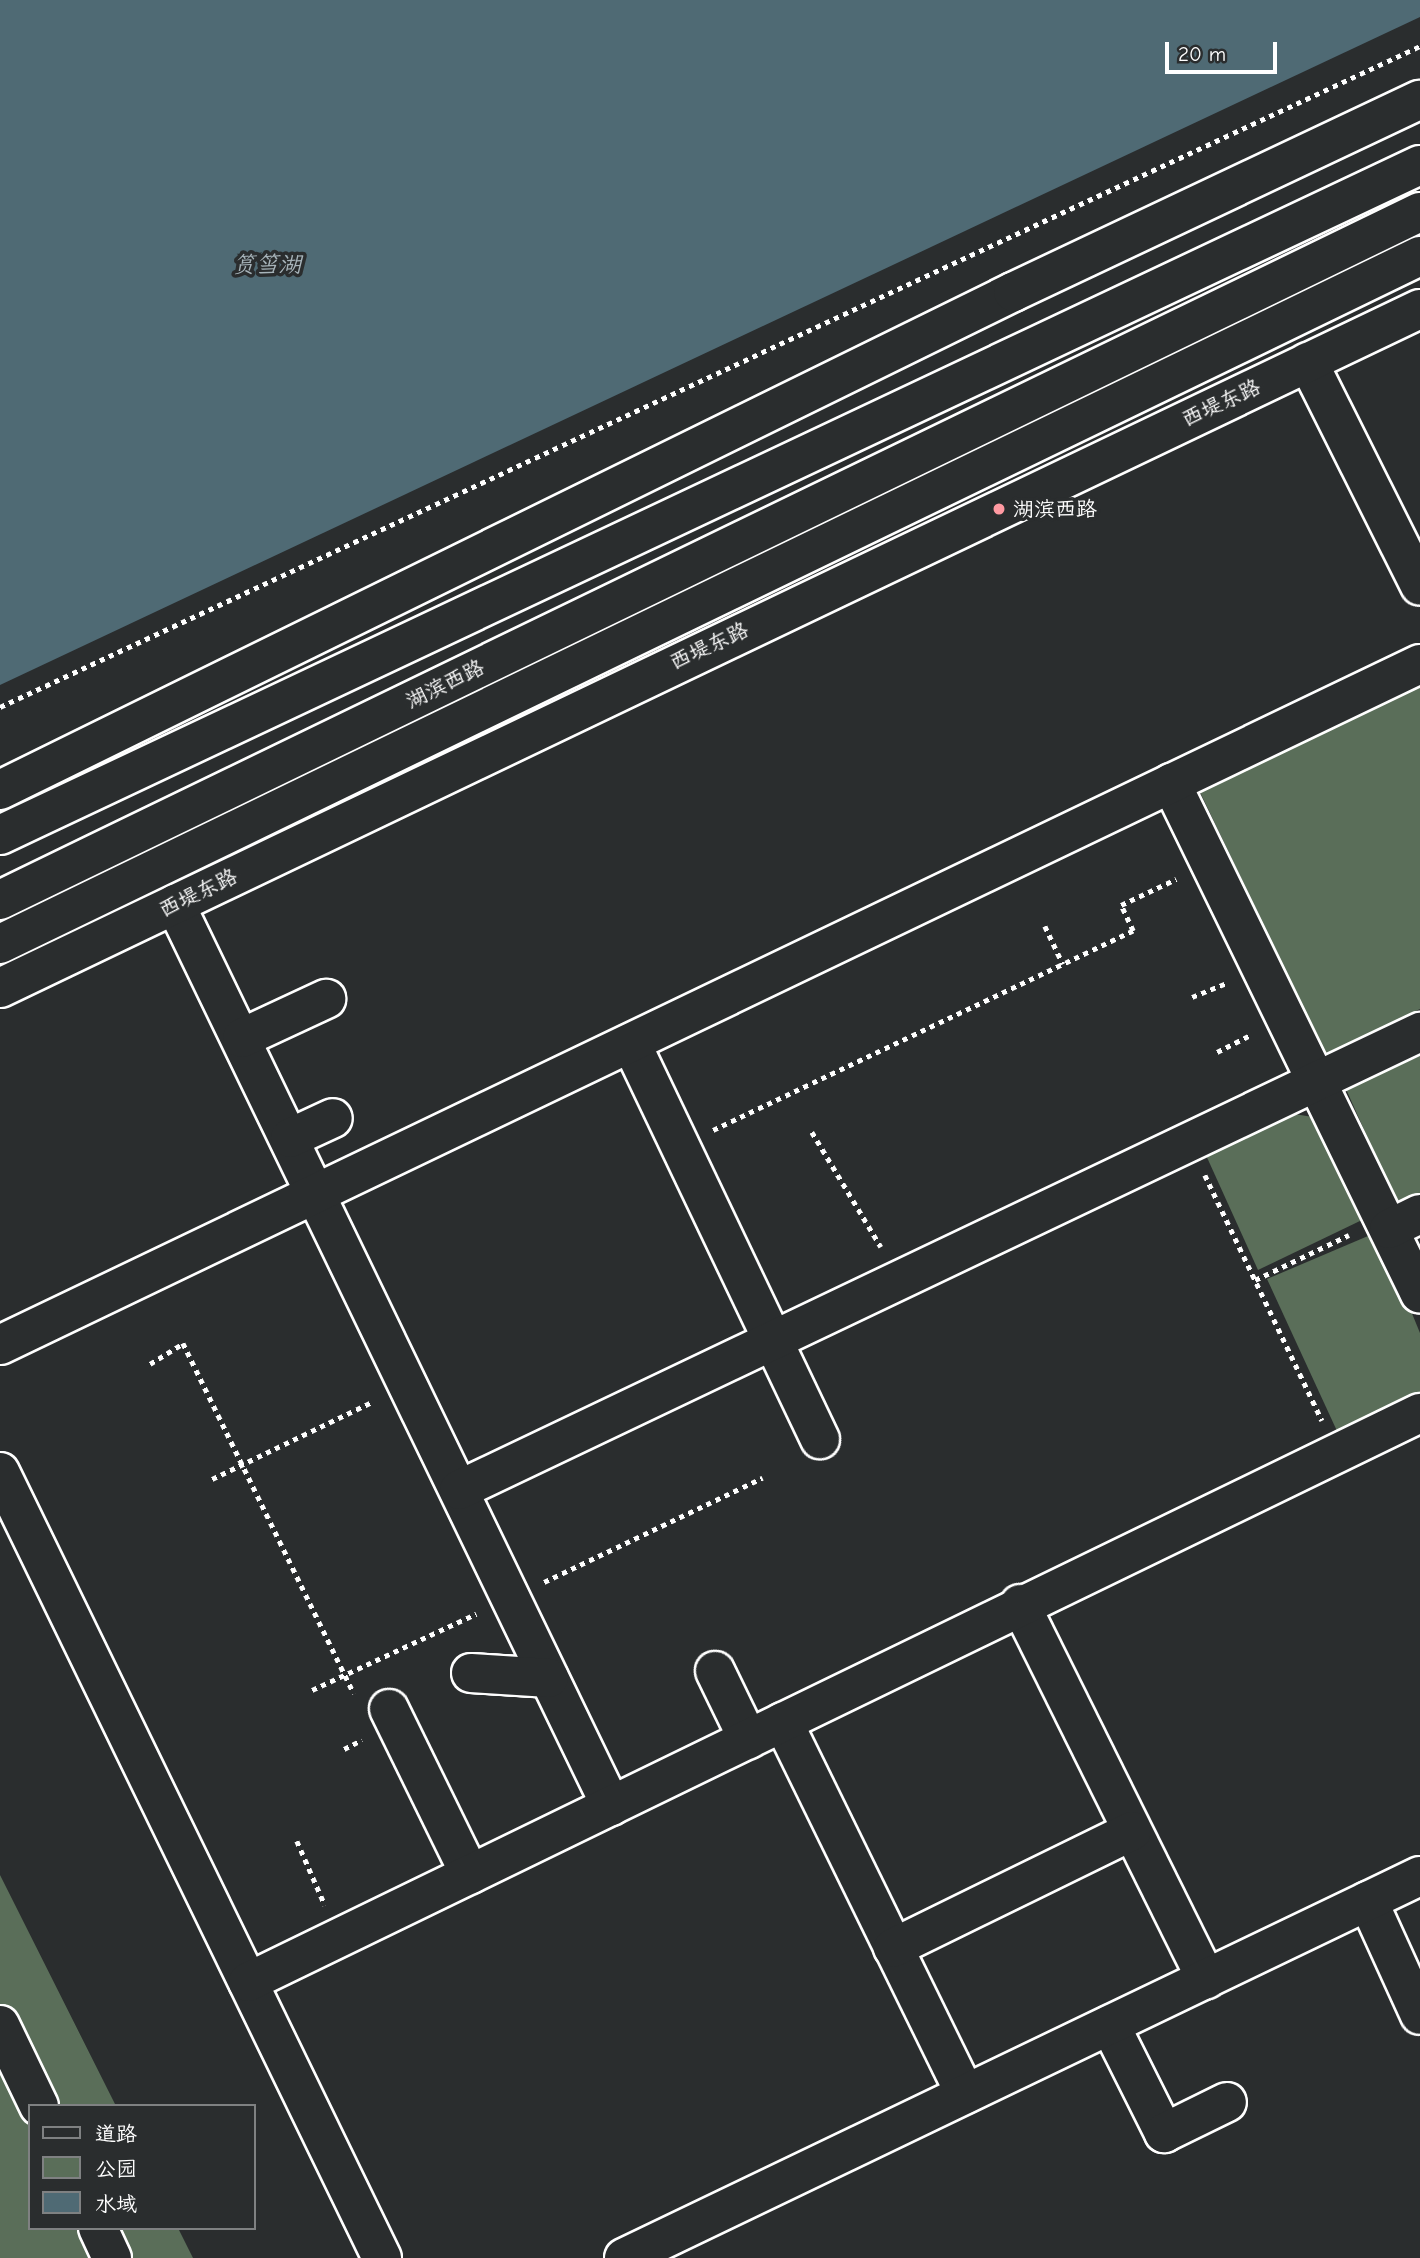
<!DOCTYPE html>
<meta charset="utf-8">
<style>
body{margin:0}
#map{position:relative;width:1420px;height:2258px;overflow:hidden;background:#2a2d2e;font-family:"Comic Neue","LXGW WenKai TC",sans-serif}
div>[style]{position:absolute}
.green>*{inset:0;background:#5a6e59}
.water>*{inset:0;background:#4f6a74}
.path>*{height:4.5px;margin-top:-2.25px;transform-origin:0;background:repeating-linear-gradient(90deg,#fff 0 5px,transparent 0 10px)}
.roads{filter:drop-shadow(2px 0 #fff) drop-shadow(-2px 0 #fff) drop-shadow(0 2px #fff) drop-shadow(0 -2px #fff)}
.minor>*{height:38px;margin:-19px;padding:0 19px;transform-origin:19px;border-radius:19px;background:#2a2d2e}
.major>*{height:38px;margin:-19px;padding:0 19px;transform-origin:19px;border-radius:19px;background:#2a2d2e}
.dots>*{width:19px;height:19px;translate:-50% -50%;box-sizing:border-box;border:4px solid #2a2d2e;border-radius:50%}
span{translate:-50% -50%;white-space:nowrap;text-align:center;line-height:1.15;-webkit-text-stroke:7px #2a2d2e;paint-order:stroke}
.street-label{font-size:21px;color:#fff}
.poi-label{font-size:21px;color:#fff}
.left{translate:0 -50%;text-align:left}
.water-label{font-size:23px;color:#a7b4ba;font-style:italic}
.legend{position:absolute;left:28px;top:2104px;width:228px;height:126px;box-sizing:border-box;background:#2a2d2e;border:2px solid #7f8182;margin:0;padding:9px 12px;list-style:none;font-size:21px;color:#fff}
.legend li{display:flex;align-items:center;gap:14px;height:35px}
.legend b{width:35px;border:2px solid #7f8182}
.scale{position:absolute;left:1165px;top:42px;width:112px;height:32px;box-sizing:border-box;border:4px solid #fff;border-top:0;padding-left:9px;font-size:21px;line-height:24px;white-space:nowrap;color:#fff;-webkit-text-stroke:5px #2a2d2e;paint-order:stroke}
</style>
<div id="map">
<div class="green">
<i style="clip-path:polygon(1420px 685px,1420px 1009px,1325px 1054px,1199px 790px)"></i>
<i style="clip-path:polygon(1420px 1056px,1420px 1194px,1397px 1204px,1346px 1089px)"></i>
<i style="clip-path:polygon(1294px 1114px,1313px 1117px,1362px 1220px,1258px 1270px,1205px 1153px)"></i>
<i style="clip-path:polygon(1368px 1236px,1388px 1255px,1420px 1333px,1420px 1394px,1337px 1431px,1267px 1279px)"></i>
<i style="clip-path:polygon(0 1875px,116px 2106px,30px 2106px,30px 2228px,178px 2228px,193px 2258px,0 2258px)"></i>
</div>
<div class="water">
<i style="clip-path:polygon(0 0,1420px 0,1420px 17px,0 685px)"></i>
</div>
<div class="path">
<i style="left:0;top:707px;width:1566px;rotate:-24.96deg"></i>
<i style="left:1045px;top:926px;width:42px;rotate:64.7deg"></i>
<i style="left:1192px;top:997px;width:38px;rotate:-22deg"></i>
<i style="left:1217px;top:1052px;width:38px;rotate:-27deg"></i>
<i style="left:713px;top:1130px;width:465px;rotate:-25.4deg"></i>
<i style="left:1133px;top:931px;width:29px;rotate:-115deg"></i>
<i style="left:1121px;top:905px;width:61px;rotate:-25.3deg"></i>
<i style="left:812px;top:1132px;width:134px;rotate:59deg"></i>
<i style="left:1205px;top:1175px;width:272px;rotate:64.5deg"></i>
<i style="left:1255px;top:1280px;width:104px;rotate:-25.6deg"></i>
<i style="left:150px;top:1364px;width:39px;rotate:-32deg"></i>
<i style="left:183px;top:1343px;width:390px;rotate:64deg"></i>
<i style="left:212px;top:1479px;width:178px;rotate:-25.7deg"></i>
<i style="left:544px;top:1582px;width:242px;rotate:-25.5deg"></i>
<i style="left:312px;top:1690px;width:181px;rotate:-24.9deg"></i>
<i style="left:344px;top:1749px;width:20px;rotate:-27deg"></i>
<i style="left:297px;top:1841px;width:70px;rotate:66.4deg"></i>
</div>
<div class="roads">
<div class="minor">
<i style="left:1308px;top:362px;width:250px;rotate:63.4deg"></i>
<i style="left:1171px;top:783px;width:568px;rotate:64.02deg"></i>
<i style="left:175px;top:904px;width:1002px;rotate:64.2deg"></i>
<i style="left:242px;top:1038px;width:93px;rotate:-24.9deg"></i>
<i style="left:631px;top:1043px;width:439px;rotate:64.5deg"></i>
<i style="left:290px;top:1138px;width:47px;rotate:-24.9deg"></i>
<i style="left:1389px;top:1229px;width:34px;rotate:-26deg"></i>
<i style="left:0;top:1345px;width:1575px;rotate:-25.62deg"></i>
<i style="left:0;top:1472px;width:874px;rotate:64.08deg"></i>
<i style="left:459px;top:1490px;width:1065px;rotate:-25.48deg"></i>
<i style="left:1020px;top:1604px;width:419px;rotate:63.6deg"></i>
<i style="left:715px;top:1671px;width:76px;rotate:64.1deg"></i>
<i style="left:471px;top:1673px;width:78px;rotate:3.7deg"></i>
<i style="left:389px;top:1709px;width:184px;rotate:63.9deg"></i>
<i style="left:783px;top:1722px;width:414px;rotate:63.9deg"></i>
<i style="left:1368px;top:1901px;width:125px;rotate:65.5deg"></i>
<i style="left:893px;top:1948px;width:266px;rotate:-26.1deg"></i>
<i style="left:248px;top:1982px;width:1303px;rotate:-25.9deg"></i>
<i style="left:0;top:2025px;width:90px;rotate:64.3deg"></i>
<i style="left:1110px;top:2025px;width:121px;rotate:63.4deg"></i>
<i style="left:1164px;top:2133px;width:70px;rotate:-26.2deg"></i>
<i style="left:98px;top:2228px;width:33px;rotate:65deg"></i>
<i style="left:624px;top:2258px;width:883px;rotate:-25.64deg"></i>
</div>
<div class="major">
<i style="left:0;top:790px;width:1129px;rotate:-26.18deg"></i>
<i style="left:1013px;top:292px;width:450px;rotate:-25.3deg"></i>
<i style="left:0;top:835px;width:1570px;rotate:-25.26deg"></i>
<i style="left:0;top:900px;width:1578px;rotate:-25.85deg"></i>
<i style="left:0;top:944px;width:1578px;rotate:-25.85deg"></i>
<i style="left:0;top:988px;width:1574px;rotate:-25.56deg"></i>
</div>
</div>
<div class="dots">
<i style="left:999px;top:509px;background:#ff9aa2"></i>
</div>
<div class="street-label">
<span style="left:1221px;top:403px;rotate:-25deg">西堤东路</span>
<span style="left:709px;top:646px;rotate:-25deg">西堤东路</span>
<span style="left:445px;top:684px;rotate:-26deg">湖滨西路</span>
<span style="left:198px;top:893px;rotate:-26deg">西堤东路</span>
</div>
<div class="poi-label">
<span class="left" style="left:1013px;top:509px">湖滨西路</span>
</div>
<div class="water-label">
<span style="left:267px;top:265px">筼筜湖</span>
</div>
<ul class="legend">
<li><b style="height:9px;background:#2a2d2e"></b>道路</li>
<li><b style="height:19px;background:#5a6e59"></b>公园</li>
<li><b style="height:19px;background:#4f6a74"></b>水域</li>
</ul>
<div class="scale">20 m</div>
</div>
